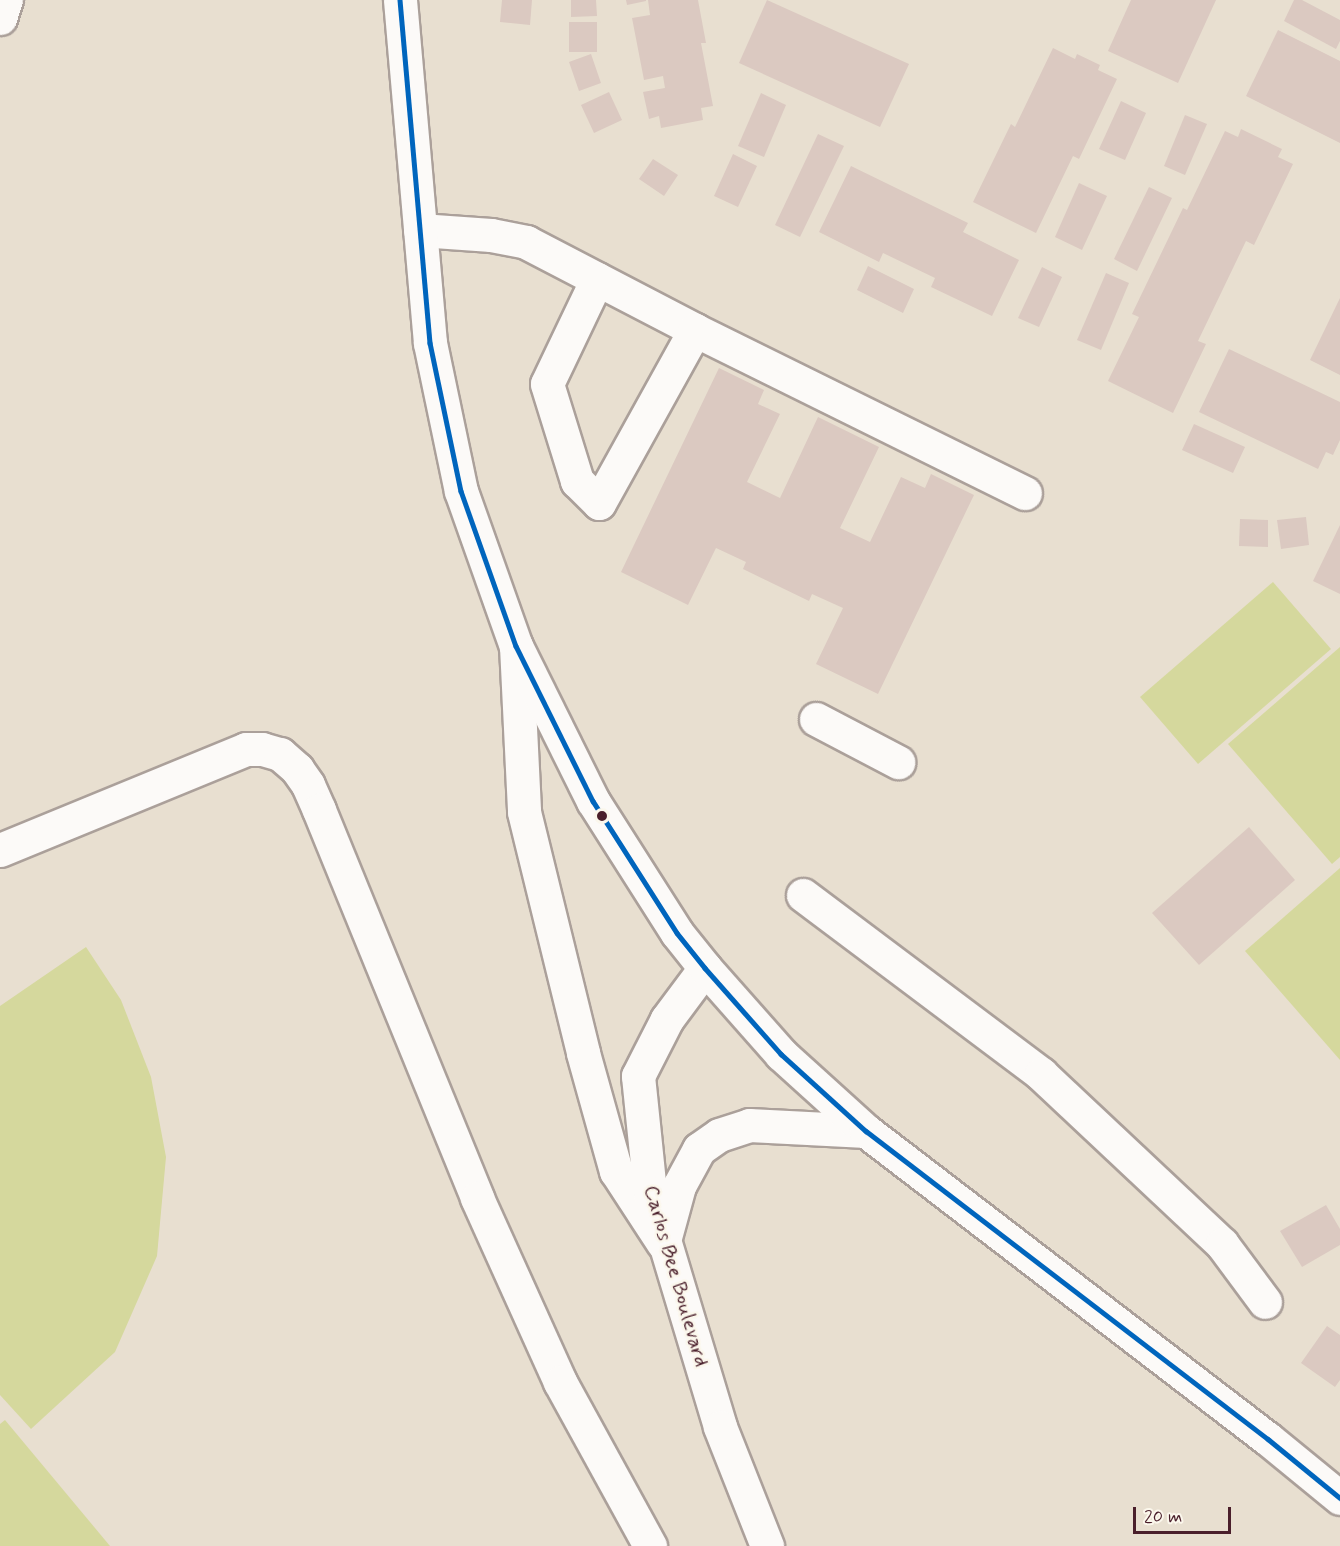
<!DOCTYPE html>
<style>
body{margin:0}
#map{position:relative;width:1340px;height:1546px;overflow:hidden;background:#e8dfd0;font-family:Mynerve,sans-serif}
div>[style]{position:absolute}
.green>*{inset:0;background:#d5d89d}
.building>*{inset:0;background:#dbc9c1}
.roads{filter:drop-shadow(2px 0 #aba09a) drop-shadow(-2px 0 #aba09a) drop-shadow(0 2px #aba09a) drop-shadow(0 -2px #aba09a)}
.minor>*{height:33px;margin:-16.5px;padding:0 16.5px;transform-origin:16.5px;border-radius:16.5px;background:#fcfaf8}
.major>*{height:33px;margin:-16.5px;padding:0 16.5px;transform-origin:16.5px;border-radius:16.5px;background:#fcfaf8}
.bus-1>*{height:4.5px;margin:-2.25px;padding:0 2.25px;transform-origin:2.25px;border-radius:2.25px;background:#0065bd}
.dots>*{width:16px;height:16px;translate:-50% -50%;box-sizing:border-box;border:3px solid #fbf7ec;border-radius:50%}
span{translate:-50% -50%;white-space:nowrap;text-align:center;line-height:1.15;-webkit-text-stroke:5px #fbf7ec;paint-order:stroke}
.street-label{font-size:21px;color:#4a1f2b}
.scale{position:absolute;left:1133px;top:1507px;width:98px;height:27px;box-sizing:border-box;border:3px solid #4a1f2b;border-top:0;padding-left:8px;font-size:18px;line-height:21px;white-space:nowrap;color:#4a1f2b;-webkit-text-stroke:4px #fbf7ec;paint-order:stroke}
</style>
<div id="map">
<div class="green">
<i style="clip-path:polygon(1273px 582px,1331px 649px,1198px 764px,1140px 697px)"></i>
<i style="clip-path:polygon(1340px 647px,1340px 857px,1332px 864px,1228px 744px)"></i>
<i style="clip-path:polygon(1340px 868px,1340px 1060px,1245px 951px)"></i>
<i style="clip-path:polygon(86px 947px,121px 1000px,151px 1077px,166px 1157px,157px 1256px,115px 1352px,31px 1429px,0 1395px,0 1006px)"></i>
<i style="clip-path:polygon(5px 1420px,110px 1546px,0 1546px,0 1424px)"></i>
</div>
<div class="building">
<i style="clip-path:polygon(502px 0,532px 0,530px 25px,500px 22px)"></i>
<i style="clip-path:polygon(571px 0,596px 0,597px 16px,571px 17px)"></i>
<i style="clip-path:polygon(626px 0,646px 0,646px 1px,627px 5px)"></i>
<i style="clip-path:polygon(648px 0,698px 0,706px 43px,701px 43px,713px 106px,701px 108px,703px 120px,661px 128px,659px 116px,649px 119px,643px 92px,665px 88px,663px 76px,644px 80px,632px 18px,650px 15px)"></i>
<i style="clip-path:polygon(767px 0,909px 64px,880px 127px,739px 63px)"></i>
<i style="clip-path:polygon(1131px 0,1216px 0,1178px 83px,1108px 51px)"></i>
<i style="clip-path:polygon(1294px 0,1302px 0,1340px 20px,1340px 41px,1336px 49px,1284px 21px)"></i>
<i style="clip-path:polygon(569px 22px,597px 22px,597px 52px,569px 52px)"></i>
<i style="clip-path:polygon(1278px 30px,1340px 61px,1340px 143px,1246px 96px)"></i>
<i style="clip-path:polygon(1053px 48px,1075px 59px,1077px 54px,1100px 65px,1098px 70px,1117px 79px,1079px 159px,1073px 156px,1036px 233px,973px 202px,1011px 124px,1015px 127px)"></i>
<i style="clip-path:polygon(591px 54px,601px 83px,579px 91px,569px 62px)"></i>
<i style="clip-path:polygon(609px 92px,622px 120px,594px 133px,581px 105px)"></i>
<i style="clip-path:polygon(761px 93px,786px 105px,764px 157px,738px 146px)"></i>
<i style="clip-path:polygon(1121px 101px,1146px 113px,1125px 160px,1099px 149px)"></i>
<i style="clip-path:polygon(1185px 115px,1207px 124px,1185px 175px,1164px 166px)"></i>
<i style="clip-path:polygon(1241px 129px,1282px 149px,1278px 157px,1293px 164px,1254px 245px,1246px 241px,1198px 341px,1206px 344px,1173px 413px,1108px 381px,1139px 317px,1132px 314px,1183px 208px,1187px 210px,1225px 131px,1238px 137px)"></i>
<i style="clip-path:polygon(818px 134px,844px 146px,800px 237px,775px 225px)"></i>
<i style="clip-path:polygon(733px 154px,757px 166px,738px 207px,714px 196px)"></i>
<i style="clip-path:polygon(653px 159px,678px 175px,664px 196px,639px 179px)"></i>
<i style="clip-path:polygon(851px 166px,968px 223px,963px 232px,1019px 260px,992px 316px,931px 287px,935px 278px,883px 253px,879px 262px,819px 232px)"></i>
<i style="clip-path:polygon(1079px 183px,1107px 196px,1082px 250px,1055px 237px)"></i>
<i style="clip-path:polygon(1149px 187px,1172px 198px,1137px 271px,1114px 259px)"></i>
<i style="clip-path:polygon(868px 266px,914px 289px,903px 313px,857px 290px)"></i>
<i style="clip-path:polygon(1042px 267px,1062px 277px,1039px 327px,1018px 318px)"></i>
<i style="clip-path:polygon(1106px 273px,1129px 283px,1101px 350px,1077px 340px)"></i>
<i style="clip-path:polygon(1340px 298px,1340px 375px,1310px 360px)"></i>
<i style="clip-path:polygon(1229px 349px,1340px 402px,1340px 440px,1333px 455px,1326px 452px,1318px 469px,1199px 412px)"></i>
<i style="clip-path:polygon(719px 368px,764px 390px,758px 404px,780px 414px,747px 482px,780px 498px,818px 417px,879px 447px,840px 528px,870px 542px,901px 477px,925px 488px,931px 474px,974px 495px,878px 694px,816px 664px,843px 608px,812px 594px,809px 601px,743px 569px,746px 562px,716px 548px,688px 605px,621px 572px)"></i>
<i style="clip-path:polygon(1194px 424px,1245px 447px,1233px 473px,1182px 450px)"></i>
<i style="clip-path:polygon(1306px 517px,1309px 545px,1281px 549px,1277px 520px)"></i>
<i style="clip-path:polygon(1240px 519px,1268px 520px,1268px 547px,1239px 546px)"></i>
<i style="clip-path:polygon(1340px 525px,1340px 594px,1313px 581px)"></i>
<i style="clip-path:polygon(1249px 827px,1295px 880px,1199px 965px,1152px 913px)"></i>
<i style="clip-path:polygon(1326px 1205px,1340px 1229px,1340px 1245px,1302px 1267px,1280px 1231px)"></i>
<i style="clip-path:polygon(1327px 1326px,1340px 1335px,1340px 1380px,1335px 1387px,1301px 1363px)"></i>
</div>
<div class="roads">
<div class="minor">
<i style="left:0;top:18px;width:19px;rotate:-72deg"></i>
<i style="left:420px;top:230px;width:71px;rotate:4deg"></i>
<i style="left:491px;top:235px;width:36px;rotate:11deg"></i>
<i style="left:526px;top:242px;width:191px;rotate:27.5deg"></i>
<i style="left:695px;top:330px;width:368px;rotate:26.3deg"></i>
<i style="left:597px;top:279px;width:116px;rotate:115.5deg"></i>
<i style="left:547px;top:384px;width:102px;rotate:72.8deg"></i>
<i style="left:577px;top:481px;width:31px;rotate:45deg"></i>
<i style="left:599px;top:503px;width:198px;rotate:-61deg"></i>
<i style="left:516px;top:646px;width:166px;rotate:87.2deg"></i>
<i style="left:524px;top:812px;width:248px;rotate:76.2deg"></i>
<i style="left:583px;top:1053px;width:123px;rotate:74.4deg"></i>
<i style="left:616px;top:1171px;width:86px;rotate:56.9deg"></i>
<i style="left:816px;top:719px;width:93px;rotate:27.7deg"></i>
<i style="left:0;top:850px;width:266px;rotate:-22.3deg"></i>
<i style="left:246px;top:749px;width:16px"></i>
<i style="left:262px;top:749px;width:19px;rotate:16deg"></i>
<i style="left:280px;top:754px;width:23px;rotate:41deg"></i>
<i style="left:297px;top:769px;width:19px;rotate:55deg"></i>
<i style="left:308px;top:785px;width:27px;rotate:66deg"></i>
<i style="left:319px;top:810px;width:419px;rotate:67.8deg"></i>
<i style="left:477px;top:1198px;width:202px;rotate:65.7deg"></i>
<i style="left:560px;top:1382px;width:187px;rotate:61.2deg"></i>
<i style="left:803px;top:895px;width:298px;rotate:36.9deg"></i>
<i style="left:1041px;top:1074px;width:248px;rotate:43.2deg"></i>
<i style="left:1222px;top:1244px;width:72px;rotate:53.4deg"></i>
<i style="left:705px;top:968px;width:64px;rotate:126.7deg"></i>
<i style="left:667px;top:1019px;width:64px;rotate:117deg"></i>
<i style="left:638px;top:1076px;width:118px;rotate:84.1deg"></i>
<i style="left:650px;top:1193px;width:244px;rotate:73.3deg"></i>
<i style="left:720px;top:1427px;width:128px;rotate:68.4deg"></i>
<i style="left:664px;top:1241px;width:57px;rotate:-74.7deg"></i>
<i style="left:679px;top:1186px;width:42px;rotate:-61.6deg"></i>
<i style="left:699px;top:1149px;width:24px;rotate:-35deg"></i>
<i style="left:719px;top:1135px;width:32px;rotate:-18deg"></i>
<i style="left:749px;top:1125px;width:117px;rotate:2.9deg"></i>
</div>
<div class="major">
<i style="left:400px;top:0;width:344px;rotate:85deg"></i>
<i style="left:430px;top:343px;width:151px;rotate:78.2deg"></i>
<i style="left:461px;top:491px;width:164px;rotate:70.5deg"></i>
<i style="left:516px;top:646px;width:173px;rotate:63.6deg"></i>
<i style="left:593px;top:801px;width:156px;rotate:57.5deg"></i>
<i style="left:677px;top:933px;width:45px;rotate:51.3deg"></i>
<i style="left:705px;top:968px;width:115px;rotate:48.5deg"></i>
<i style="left:781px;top:1054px;width:115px;rotate:42.2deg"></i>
<i style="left:866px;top:1131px;width:506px;rotate:37.46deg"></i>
<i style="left:1268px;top:1439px;width:93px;rotate:39.3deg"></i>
</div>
</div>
<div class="bus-1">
<i style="left:400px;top:0;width:344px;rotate:85deg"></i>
<i style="left:430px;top:343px;width:151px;rotate:78.2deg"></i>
<i style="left:461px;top:491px;width:164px;rotate:70.5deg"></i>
<i style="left:516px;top:646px;width:173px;rotate:63.6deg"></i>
<i style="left:593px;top:801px;width:156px;rotate:57.5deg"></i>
<i style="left:677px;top:933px;width:45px;rotate:51.3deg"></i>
<i style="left:705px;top:968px;width:115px;rotate:48.5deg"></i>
<i style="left:781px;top:1054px;width:115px;rotate:42.2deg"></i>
<i style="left:866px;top:1131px;width:506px;rotate:37.46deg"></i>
<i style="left:1268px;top:1439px;width:93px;rotate:39.3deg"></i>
</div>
<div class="dots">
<i style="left:602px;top:816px;background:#4a1f2b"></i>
</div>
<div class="street-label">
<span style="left:676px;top:1276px;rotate:74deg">Carlos Bee Boulevard</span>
</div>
<div class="scale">20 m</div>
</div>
